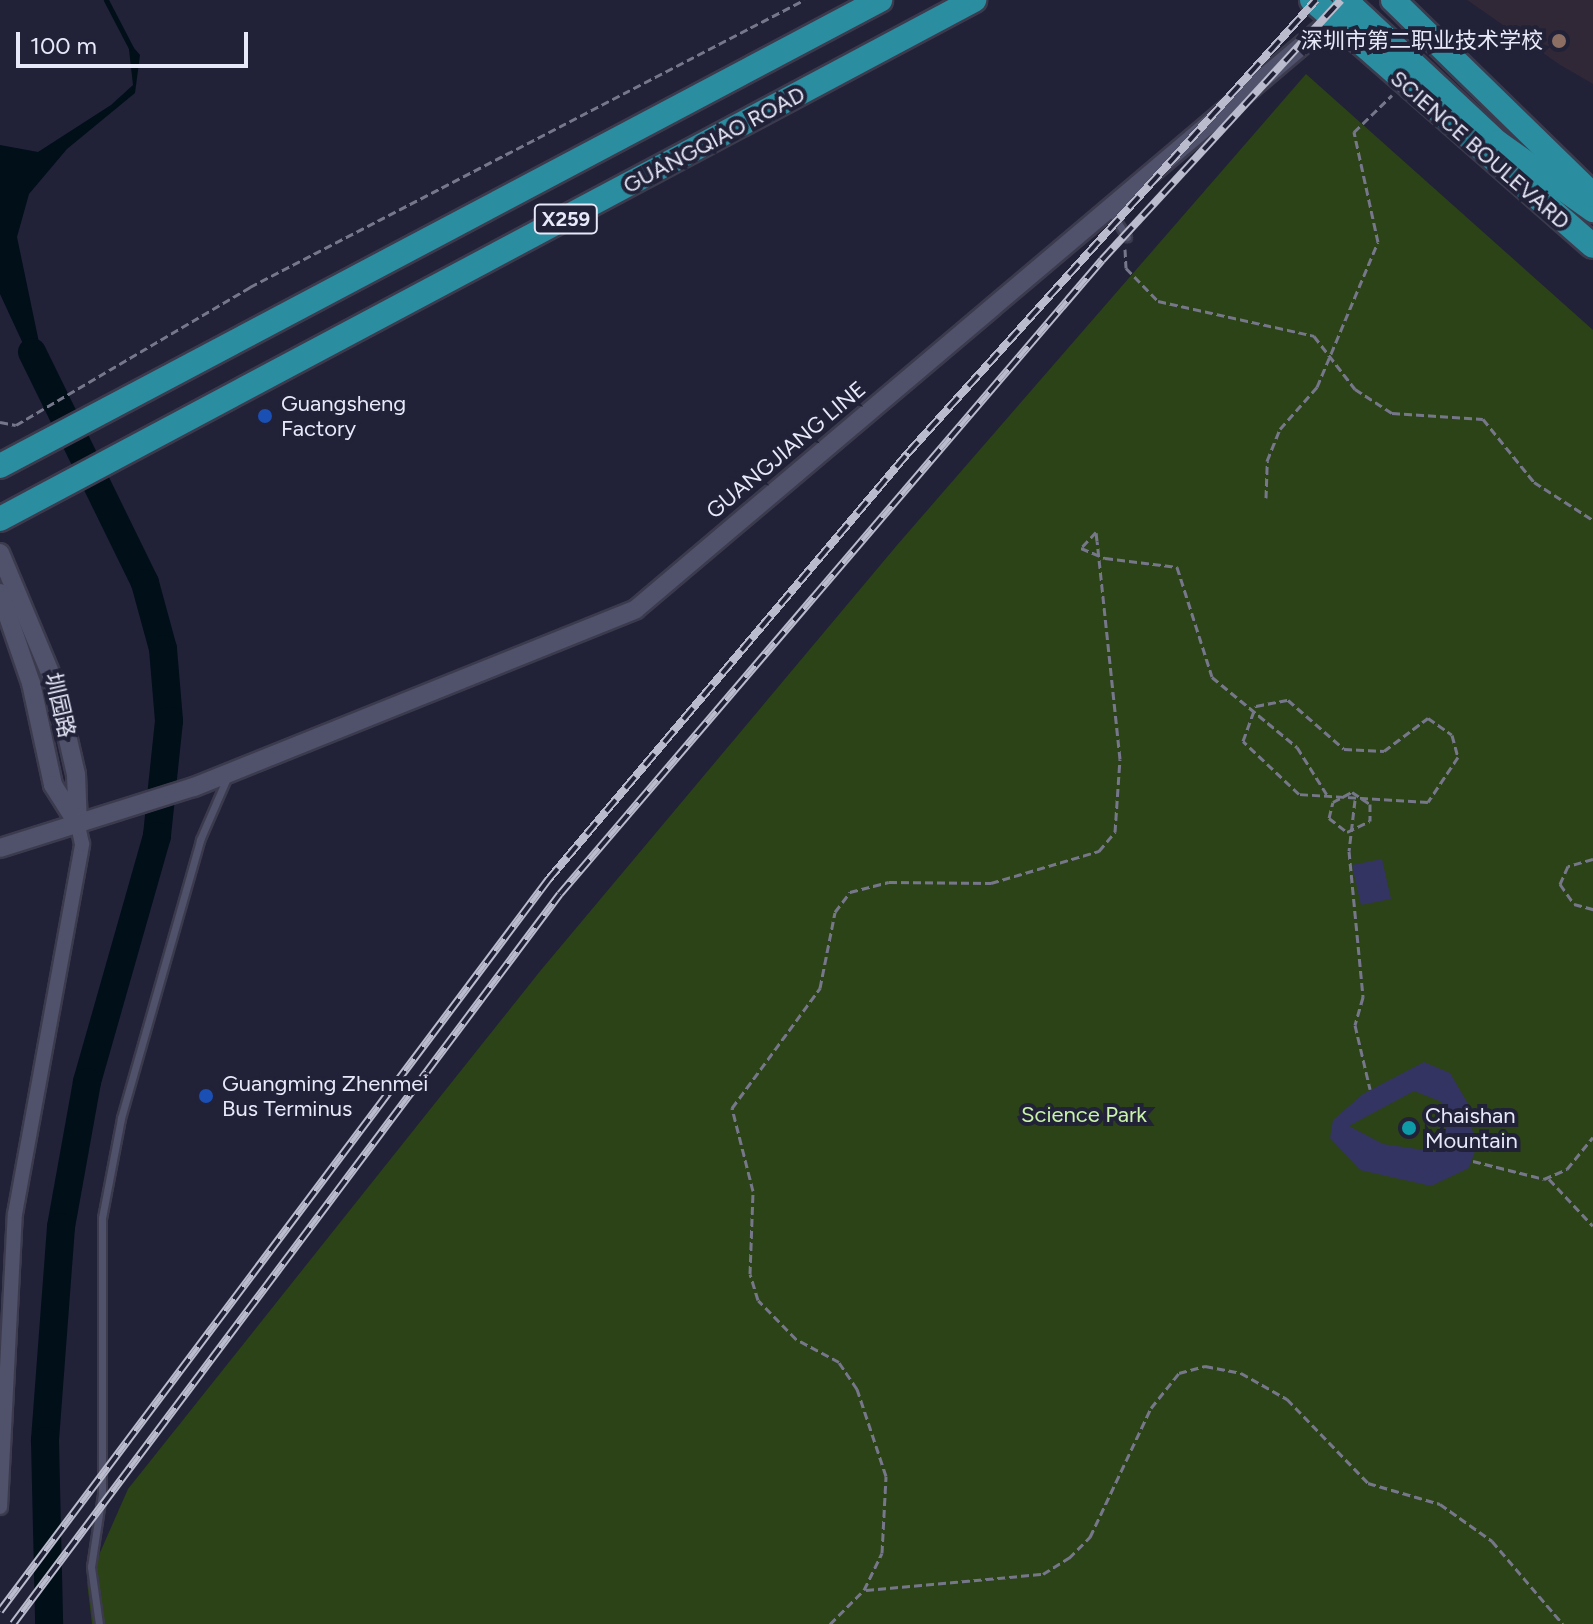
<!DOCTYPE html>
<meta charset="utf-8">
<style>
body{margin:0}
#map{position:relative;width:1593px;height:1624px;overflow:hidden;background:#212138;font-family:Figtree,"Noto Sans SC",sans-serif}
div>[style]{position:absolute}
.education>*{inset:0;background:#302737}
.green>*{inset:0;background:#2c4317}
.water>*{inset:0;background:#010f19}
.stream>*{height:5px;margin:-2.5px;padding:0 2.5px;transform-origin:2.5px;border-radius:2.5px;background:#010f19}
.river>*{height:28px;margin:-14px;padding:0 14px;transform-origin:14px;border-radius:14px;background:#010f19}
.building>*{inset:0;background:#343462}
.path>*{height:3px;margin-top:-1.5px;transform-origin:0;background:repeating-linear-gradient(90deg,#76778a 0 8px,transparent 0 12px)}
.roads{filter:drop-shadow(2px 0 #3c3b4e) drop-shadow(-2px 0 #3c3b4e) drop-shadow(0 2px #3c3b4e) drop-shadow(0 -2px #3c3b4e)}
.service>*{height:7px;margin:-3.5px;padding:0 3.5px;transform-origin:3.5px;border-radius:3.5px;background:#50526b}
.minor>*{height:14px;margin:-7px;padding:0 7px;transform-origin:7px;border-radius:7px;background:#50526b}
.tertiary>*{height:18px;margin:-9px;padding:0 9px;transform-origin:9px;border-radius:9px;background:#50526b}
.primary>*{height:24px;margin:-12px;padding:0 12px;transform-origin:12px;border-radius:12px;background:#2a8da0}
.rail>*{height:8px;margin-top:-4px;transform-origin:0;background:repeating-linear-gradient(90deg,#212138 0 15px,#babbcc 0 30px);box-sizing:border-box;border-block:2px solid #babbcc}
.path-bridge>*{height:3px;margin-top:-1.5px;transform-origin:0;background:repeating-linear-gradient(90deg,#76778a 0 8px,transparent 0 12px)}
.dots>*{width:22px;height:22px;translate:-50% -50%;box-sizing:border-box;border:4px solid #212138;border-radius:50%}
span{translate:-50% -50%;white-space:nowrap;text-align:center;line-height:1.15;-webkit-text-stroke:8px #212138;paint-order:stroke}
.shield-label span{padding:2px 6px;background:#212138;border:2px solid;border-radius:6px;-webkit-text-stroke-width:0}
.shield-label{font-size:20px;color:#e8e9f8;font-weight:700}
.poi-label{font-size:22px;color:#e8e9f8}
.right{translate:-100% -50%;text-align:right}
.left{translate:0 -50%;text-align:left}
.street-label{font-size:22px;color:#e8e9f8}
.park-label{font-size:22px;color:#c8f3a8}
.scale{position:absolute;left:16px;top:32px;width:232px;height:36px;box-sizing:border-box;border:4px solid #e8e9f8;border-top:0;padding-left:10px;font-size:24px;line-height:28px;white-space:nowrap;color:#e8e9f8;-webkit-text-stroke:6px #212138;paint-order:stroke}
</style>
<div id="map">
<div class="education">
<i style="clip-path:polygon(1467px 0,1593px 0,1593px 84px,1560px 65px)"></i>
</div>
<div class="green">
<i style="clip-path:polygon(1306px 74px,1593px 330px,1593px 1624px,92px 1624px,87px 1582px,128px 1489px,541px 970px,898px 544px)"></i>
</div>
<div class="water">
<i style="clip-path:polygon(128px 41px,140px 55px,135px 93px,67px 149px,29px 194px,17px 237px,41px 352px,56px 384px,44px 389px,0 294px,0 145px,38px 152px,111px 105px,133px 85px)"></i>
</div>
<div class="stream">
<i style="left:106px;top:0;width:54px;rotate:62.5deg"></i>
</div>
<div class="river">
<i style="left:32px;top:352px;width:257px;rotate:63.9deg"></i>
<i style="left:145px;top:583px;width:68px;rotate:74.7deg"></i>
<i style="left:163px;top:649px;width:72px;rotate:85.2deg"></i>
<i style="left:169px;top:721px;width:116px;rotate:96deg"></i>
<i style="left:157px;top:836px;width:256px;rotate:105.9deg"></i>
<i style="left:87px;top:1082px;width:147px;rotate:100.2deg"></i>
<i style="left:61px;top:1227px;width:215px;rotate:94.3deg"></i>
<i style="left:45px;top:1441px;width:183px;rotate:88.7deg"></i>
</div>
<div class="building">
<i style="clip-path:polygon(1382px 859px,1391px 899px,1361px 905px,1352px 865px)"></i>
<i style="clip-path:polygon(evenodd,1424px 1062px,1450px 1073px,1467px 1102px,1476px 1148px,1469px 1168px,1431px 1186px,1360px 1170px,1330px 1138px,1333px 1120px,1363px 1094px,1424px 1062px,1414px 1091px,1442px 1102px,1447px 1139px,1438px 1152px,1383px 1144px,1349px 1126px,1414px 1091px)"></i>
</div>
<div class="path">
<i style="left:1125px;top:249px;width:19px;rotate:87deg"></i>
<i style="left:1126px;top:268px;width:46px;rotate:45.9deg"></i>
<i style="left:1158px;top:301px;width:160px;rotate:12.6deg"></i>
<i style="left:1314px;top:336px;width:67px;rotate:52.3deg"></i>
<i style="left:1355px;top:389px;width:44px;rotate:33deg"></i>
<i style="left:1392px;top:413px;width:91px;rotate:3.8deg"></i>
<i style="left:1483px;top:419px;width:81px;rotate:51deg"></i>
<i style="left:1534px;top:482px;width:70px;rotate:32.8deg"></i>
<i style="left:0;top:422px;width:16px;rotate:11deg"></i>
<i style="left:16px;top:425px;width:272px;rotate:-30.5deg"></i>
<i style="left:250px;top:287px;width:624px;rotate:-27.39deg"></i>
<i style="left:1266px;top:498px;width:37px;rotate:-88deg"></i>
<i style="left:1267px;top:461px;width:35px;rotate:-68deg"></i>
<i style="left:1280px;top:429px;width:56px;rotate:-48.6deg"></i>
<i style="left:1317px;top:387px;width:157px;rotate:-67.2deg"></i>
<i style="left:1378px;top:242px;width:113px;rotate:-102.3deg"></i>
<i style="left:1354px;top:132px;width:53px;rotate:-44.2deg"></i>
<i style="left:1105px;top:558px;width:73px;rotate:7.1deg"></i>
<i style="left:1177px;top:567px;width:115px;rotate:72.3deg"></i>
<i style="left:1212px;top:677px;width:110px;rotate:39.5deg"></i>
<i style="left:1297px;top:747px;width:60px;rotate:57.9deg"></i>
<i style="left:1355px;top:800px;width:51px;rotate:96.7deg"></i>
<i style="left:1349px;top:851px;width:147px;rotate:84.5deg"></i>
<i style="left:1363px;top:997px;width:29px;rotate:106deg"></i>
<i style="left:1355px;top:1025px;width:66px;rotate:76.8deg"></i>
<i style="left:1329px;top:818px;width:23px;rotate:38deg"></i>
<i style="left:1347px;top:832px;width:25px;rotate:-26deg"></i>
<i style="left:1593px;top:859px;width:26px;rotate:164deg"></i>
<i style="left:1568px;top:866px;width:20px;rotate:114deg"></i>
<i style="left:1560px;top:884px;width:24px;rotate:55deg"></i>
<i style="left:1574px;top:904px;width:20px;rotate:15deg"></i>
<i style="left:1473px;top:1161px;width:73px;rotate:14.2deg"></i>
<i style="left:1544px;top:1179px;width:25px;rotate:-23deg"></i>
<i style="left:1567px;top:1169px;width:41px;rotate:-50.9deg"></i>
<i style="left:1549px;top:1179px;width:64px;rotate:46.9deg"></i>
<i style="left:866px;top:1590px;width:178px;rotate:-5.2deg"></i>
<i style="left:1043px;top:1574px;width:31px;rotate:-32deg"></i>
<i style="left:1069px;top:1558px;width:30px;rotate:-45deg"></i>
<i style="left:1090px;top:1537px;width:143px;rotate:-64.7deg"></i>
<i style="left:1151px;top:1408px;width:45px;rotate:-51.3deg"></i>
<i style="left:1179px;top:1373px;width:27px;rotate:-15deg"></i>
<i style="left:1205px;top:1366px;width:37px;rotate:11deg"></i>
<i style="left:1241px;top:1373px;width:53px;rotate:29.5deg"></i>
<i style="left:1287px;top:1399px;width:117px;rotate:46deg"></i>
<i style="left:1368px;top:1483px;width:75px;rotate:16.3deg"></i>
<i style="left:1440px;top:1504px;width:64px;rotate:35.4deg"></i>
<i style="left:1492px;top:1541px;width:109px;rotate:49.5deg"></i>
<i style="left:830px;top:1624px;width:48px;rotate:-45deg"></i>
<i style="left:864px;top:1590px;width:41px;rotate:-64.1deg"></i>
<i style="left:882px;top:1553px;width:77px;rotate:-87deg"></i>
<i style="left:886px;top:1476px;width:92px;rotate:-108.4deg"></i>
<i style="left:857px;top:1389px;width:32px;rotate:-124deg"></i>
<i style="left:839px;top:1362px;width:49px;rotate:-151.9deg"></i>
<i style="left:796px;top:1339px;width:54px;rotate:-134.3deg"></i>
<i style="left:758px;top:1300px;width:27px;rotate:-107deg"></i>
<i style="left:750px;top:1274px;width:83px;rotate:-87.9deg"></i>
<i style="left:753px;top:1191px;width:86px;rotate:-104.2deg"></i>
<i style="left:732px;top:1108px;width:149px;rotate:-53.7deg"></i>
<i style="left:820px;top:988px;width:77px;rotate:-78.8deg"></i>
<i style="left:835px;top:912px;width:25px;rotate:-53deg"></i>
<i style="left:850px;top:892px;width:40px;rotate:-14.4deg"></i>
<i style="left:889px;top:882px;width:102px;rotate:0.6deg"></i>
<i style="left:991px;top:883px;width:113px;rotate:-16.5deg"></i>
<i style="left:1099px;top:851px;width:25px;rotate:-50deg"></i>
<i style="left:1115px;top:832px;width:73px;rotate:-86.1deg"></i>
<i style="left:1120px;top:759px;width:219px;rotate:-96deg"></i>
</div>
<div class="roads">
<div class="service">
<i style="left:1110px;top:210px;width:32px;rotate:58deg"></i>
<i style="left:99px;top:1624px;width:58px;rotate:-98deg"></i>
<i style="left:91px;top:1567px;width:74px;rotate:-81.4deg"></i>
<i style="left:102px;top:1494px;width:276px;rotate:-90deg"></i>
<i style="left:102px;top:1218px;width:102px;rotate:-79.2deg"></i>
<i style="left:121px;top:1118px;width:289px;rotate:-74.1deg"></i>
<i style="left:200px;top:840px;width:68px;rotate:-66.5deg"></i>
</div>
<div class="minor">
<i style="left:0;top:1507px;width:293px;rotate:-87.1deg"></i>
<i style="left:15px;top:1214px;width:376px;rotate:-79.7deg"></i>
<i style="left:82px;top:844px;width:19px;rotate:-102deg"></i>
</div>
<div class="tertiary">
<i style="left:0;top:553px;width:145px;rotate:67.3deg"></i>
<i style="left:56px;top:687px;width:89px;rotate:77.1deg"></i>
<i style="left:76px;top:774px;width:51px;rotate:87.8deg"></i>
<i style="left:0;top:593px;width:95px;rotate:71deg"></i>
<i style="left:31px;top:683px;width:104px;rotate:77.8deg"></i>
<i style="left:53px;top:785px;width:45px;rotate:57.7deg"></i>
<i style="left:0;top:848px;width:203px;rotate:-17.5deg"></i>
<i style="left:194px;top:787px;width:476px;rotate:-21.9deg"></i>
<i style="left:636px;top:609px;width:912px;rotate:-40.24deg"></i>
</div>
<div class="primary">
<i style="left:1312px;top:0;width:373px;rotate:41.2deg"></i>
<i style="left:1345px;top:0;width:208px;rotate:43.1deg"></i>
<i style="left:1497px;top:142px;width:118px;rotate:35.3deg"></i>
<i style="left:1393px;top:0;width:279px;rotate:44.3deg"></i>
<i style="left:0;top:466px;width:996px;rotate:-27.9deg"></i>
<i style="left:0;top:519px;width:1104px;rotate:-28.05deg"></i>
</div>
</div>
<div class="rail">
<i style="left:0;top:1611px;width:914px;rotate:-53.14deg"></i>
<i style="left:548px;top:880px;width:559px;rotate:-49.87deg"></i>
<i style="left:908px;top:453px;width:610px;rotate:-47.99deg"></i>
<i style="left:13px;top:1624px;width:912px;rotate:-53.16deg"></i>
<i style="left:560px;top:894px;width:834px;rotate:-49.47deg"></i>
<i style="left:1102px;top:260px;width:353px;rotate:-47.4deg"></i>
</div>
<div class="path-bridge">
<i style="left:1097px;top:541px;width:9px;rotate:-96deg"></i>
<i style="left:1096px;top:532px;width:22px;rotate:133deg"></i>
<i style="left:1081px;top:548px;width:26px;rotate:23deg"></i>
<i style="left:1288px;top:700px;width:74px;rotate:41.2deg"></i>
<i style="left:1344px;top:749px;width:40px;rotate:2.9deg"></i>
<i style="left:1384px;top:751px;width:55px;rotate:-36.9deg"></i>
<i style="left:1428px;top:718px;width:29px;rotate:35deg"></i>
<i style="left:1452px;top:735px;width:23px;rotate:75deg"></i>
<i style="left:1458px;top:757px;width:54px;rotate:123.7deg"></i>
<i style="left:1428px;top:802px;width:129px;rotate:-176.5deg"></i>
<i style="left:1299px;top:794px;width:77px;rotate:-136.6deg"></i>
<i style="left:1243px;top:741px;width:37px;rotate:-70deg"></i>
<i style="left:1256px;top:706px;width:33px;rotate:-11deg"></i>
<i style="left:1329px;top:818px;width:16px;rotate:-76deg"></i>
<i style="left:1333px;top:802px;width:21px;rotate:-28deg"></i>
<i style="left:1352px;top:792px;width:22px;rotate:34deg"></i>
<i style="left:1370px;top:804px;width:17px;rotate:90deg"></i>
</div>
<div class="dots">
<i style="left:1559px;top:41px;background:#8d6e63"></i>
<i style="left:265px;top:416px;background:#1a4fb4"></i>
<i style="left:206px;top:1096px;background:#1a4fb4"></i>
<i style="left:1409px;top:1128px;background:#0f9aa8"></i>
</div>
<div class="shield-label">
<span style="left:566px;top:219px">X259</span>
</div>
<div class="poi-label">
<span class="right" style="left:1543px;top:41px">深圳市第二职业技术学校</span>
<span class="left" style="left:281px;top:416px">Guangsheng<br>Factory</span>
<span class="left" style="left:222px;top:1096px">Guangming Zhenmei<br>Bus Terminus</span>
<span class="left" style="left:1425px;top:1128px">Chaishan<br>Mountain</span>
</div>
<div class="street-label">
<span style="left:714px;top:140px;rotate:-28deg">GUANGQIAO ROAD</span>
<span style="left:1480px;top:150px;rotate:41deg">SCIENCE BOULEVARD</span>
<span style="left:786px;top:450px;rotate:-40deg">GUANGJIANG LINE</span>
<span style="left:60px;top:705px;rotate:77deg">圳园路</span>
</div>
<div class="park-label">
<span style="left:1084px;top:1115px">Science Park</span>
</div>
<div class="scale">100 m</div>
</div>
